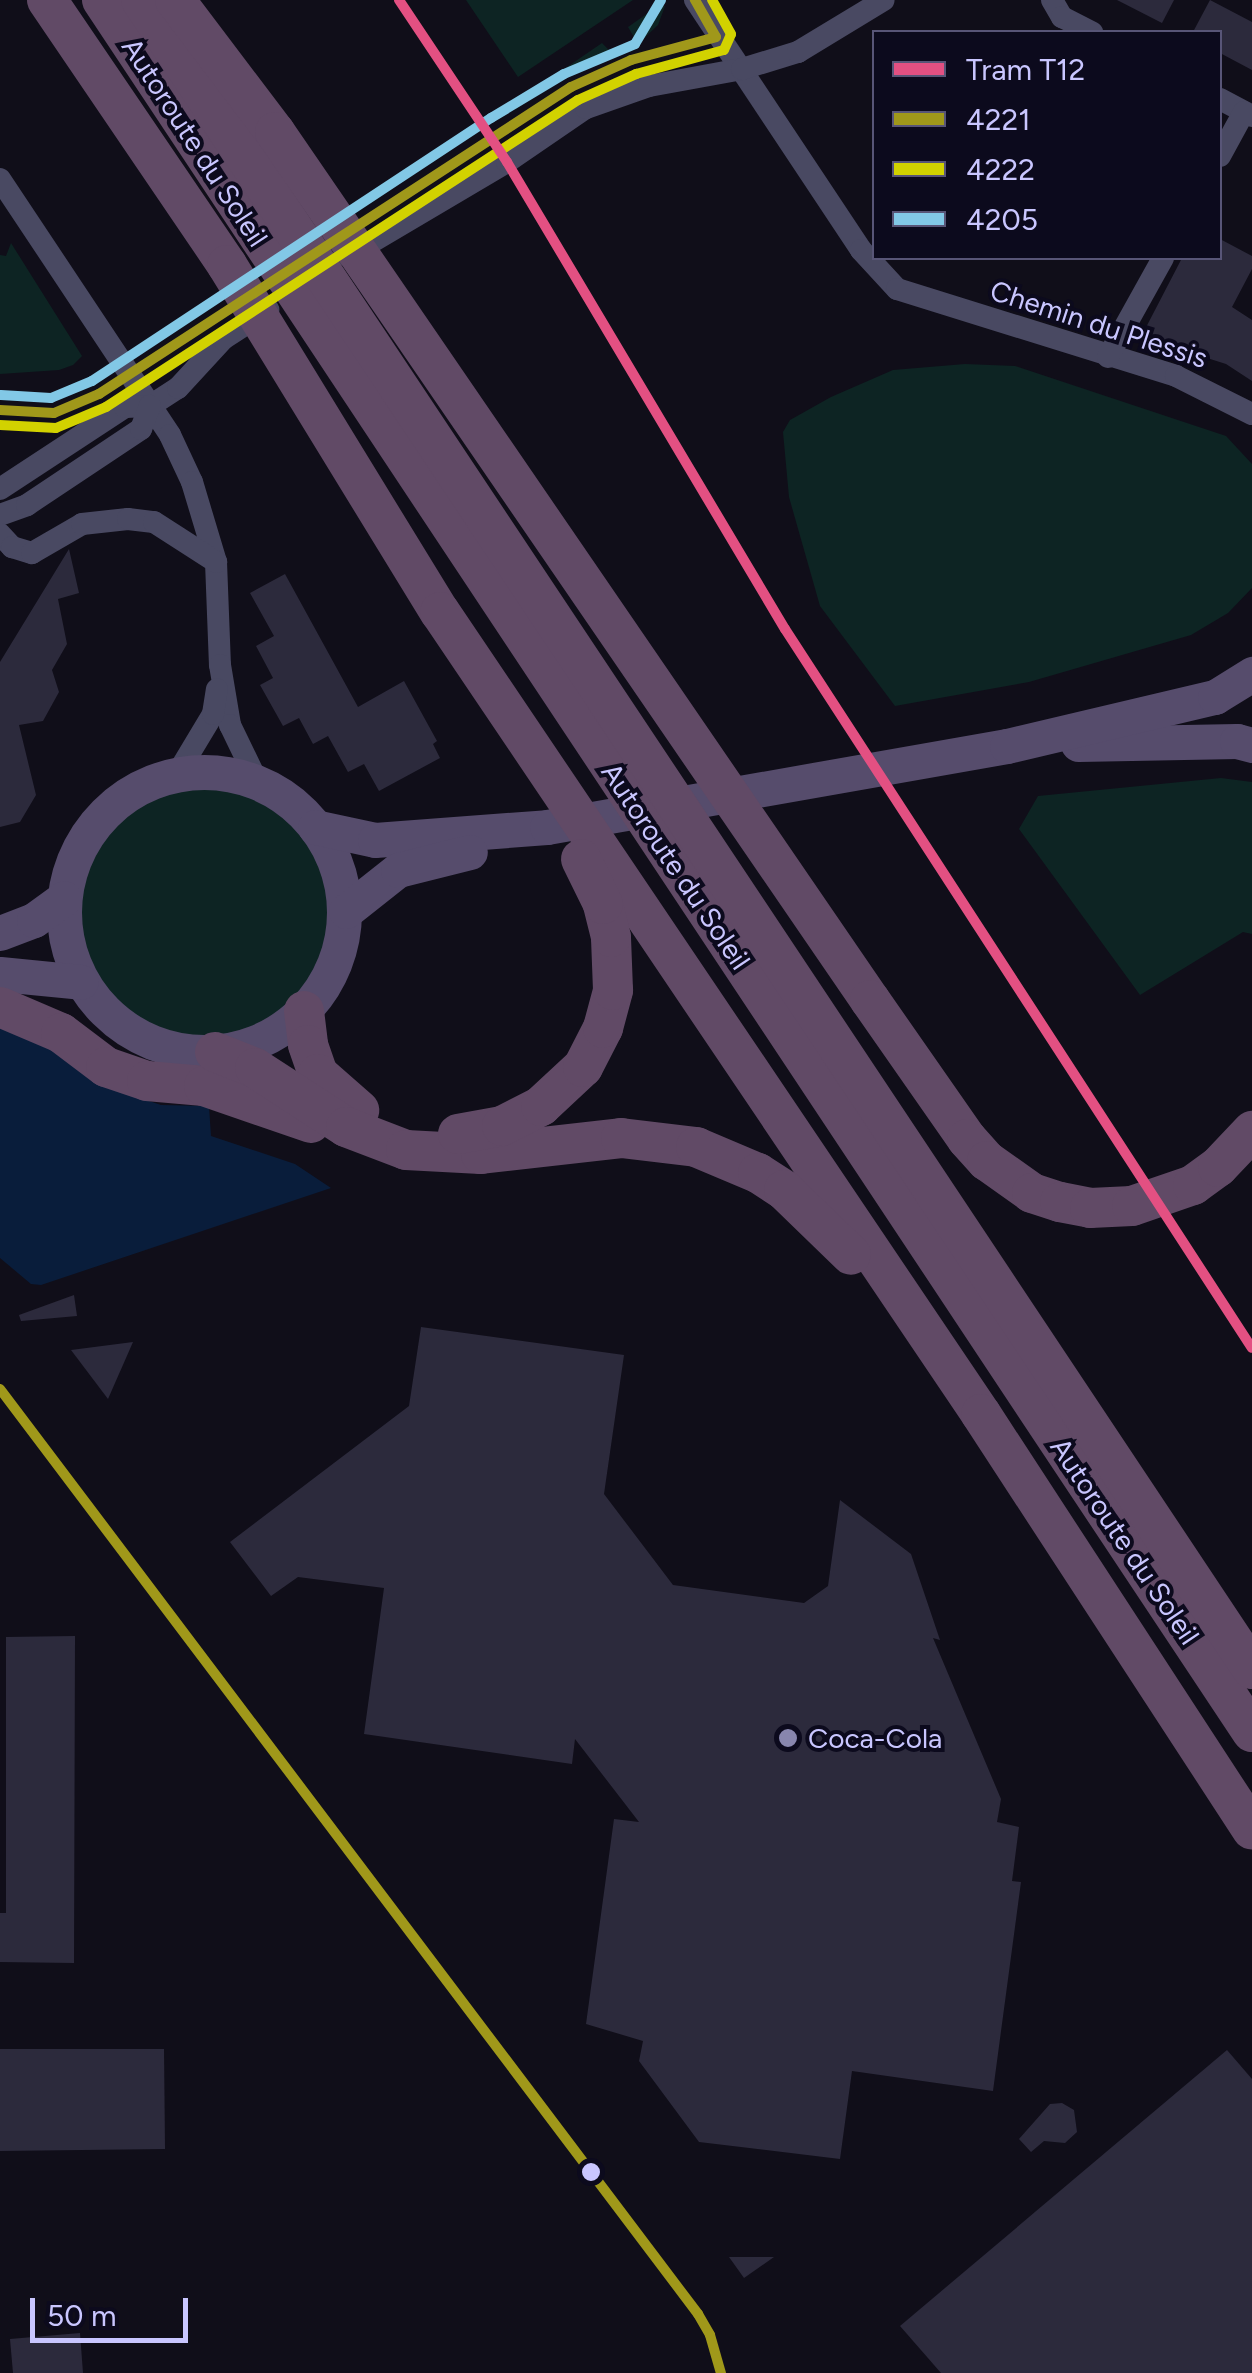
<!DOCTYPE html>
<style>
body{margin:0}
#map{position:relative;width:1252px;height:2373px;overflow:hidden;background:#100e19;font-family:Figtree,sans-serif}
div>[style]{position:absolute}
.green>*{inset:0;background:#0d2423}
.round{border-radius:50%}
.water>*{inset:0;background:#091d3b}
.building>*{inset:0;background:#2c2a3c}
.minor>*{height:22px;margin:-11px;padding:0 11px;transform-origin:11px;border-radius:11px;background:#494962}
.primary>*{height:35px;margin:-17.5px;padding:0 17.5px;transform-origin:17.5px;border-radius:17.5px;background:#564c6c}
.primary>.ring{margin:-17.5px;padding:0;box-sizing:content-box;background:none;border:35px solid #564c6c;border-radius:50%}
.motorway>*{height:40px;margin:-20px;padding:0 20px;transform-origin:20px;border-radius:20px;background:#614a66}
.bus-1>*{height:10px;margin:-5px;padding:0 5px;transform-origin:5px;border-radius:5px;background:#a0981a}
.bus-2>*{height:10px;margin:-5px;padding:0 5px;transform-origin:5px;border-radius:5px;background:#d2d200}
.bus-3>*{height:10px;margin:-5px;padding:0 5px;transform-origin:5px;border-radius:5px;background:#82c8e6}
.tram-1>*{height:10px;margin:-5px;padding:0 5px;transform-origin:5px;border-radius:5px;background:#e35082}
.dots>*{width:28px;height:28px;translate:-50% -50%;box-sizing:border-box;border:5px solid #0c0a1d;border-radius:50%}
span{translate:-50% -50%;white-space:nowrap;text-align:center;line-height:1.15;-webkit-text-stroke:8px #0c0a1d;paint-order:stroke}
.street-label{font-size:28px;color:#c9c6ff}
.poi-label{font-size:28px;color:#c9c6ff}
.left{translate:0 -50%;text-align:left}
.legend{position:absolute;left:872px;top:30px;width:350px;height:230px;box-sizing:border-box;background:#0c0a1d;border:2px solid #585577;margin:0;padding:12px 18px;list-style:none;font-size:30px;color:#c9c6ff}
.legend li{display:flex;align-items:center;gap:20px;height:50px}
.legend b{width:50px;border:2px solid #585577}
.scale{position:absolute;left:30px;top:2298px;width:158px;height:45px;box-sizing:border-box;border:5px solid #c9c6ff;border-top:0;padding-left:12px;font-size:30px;line-height:35px;white-space:nowrap;color:#c9c6ff;-webkit-text-stroke:8px #0c0a1d;paint-order:stroke}
</style>
<div id="map">
<div class="green">
<i style="clip-path:polygon(466px 0,633px 0,518px 77px)"></i>
<i style="clip-path:polygon(658px 6px,665px 6px,658px 25px,638px 44px,628px 27px)"></i>
<i style="clip-path:polygon(602px 43px,613px 54px,574px 71px,516px 109px,513px 104px)"></i>
<i style="clip-path:polygon(11px 243px,82px 356px,73px 365px,59px 370px,0 374px,0 255px,6px 256px)"></i>
<i style="clip-path:polygon(965px 364px,1015px 366px,1226px 436px,1252px 464px,1252px 588px,1228px 613px,1191px 635px,1029px 682px,895px 706px,820px 606px,789px 497px,783px 432px,790px 420px,831px 397px,893px 370px)"></i>
<i style="clip-path:polygon(1221px 778px,1252px 782px,1252px 934px,1243px 932px,1140px 995px,1019px 829px,1038px 796px)"></i>
<i class="round" style="left:81px;top:787px;width:252px;height:252px"></i>
</div>
<div class="water">
<i style="clip-path:polygon(0 1022px,26px 1030px,116px 1090px,161px 1105px,209px 1106px,211px 1136px,295px 1164px,331px 1188px,41px 1285px,31px 1284px,0 1258px)"></i>
</div>
<div class="building">
<i style="clip-path:polygon(1117px 0,1174px 0,1162px 23px)"></i>
<i style="clip-path:polygon(1210px 0,1252px 22px,1252px 70px,1220px 53px,1220px 32px,1193px 32px)"></i>
<i style="clip-path:polygon(1220px 239px,1252px 256px,1252px 269px,1232px 307px,1252px 320px,1252px 381px,1226px 364px,1141px 337px,1182px 258px,1220px 258px)"></i>
<i style="clip-path:polygon(69px 549px,79px 593px,58px 599px,67px 644px,52px 670px,59px 692px,43px 721px,19px 725px,36px 795px,20px 822px,0 827px,0 662px)"></i>
<i style="clip-path:polygon(285px 574px,358px 707px,404px 681px,437px 741px,433px 744px,440px 758px,379px 791px,364px 764px,348px 772px,328px 736px,313px 744px,299px 718px,283px 726px,260px 685px,273px 678px,256px 646px,274px 636px,250px 593px)"></i>
<i style="clip-path:polygon(74px 1295px,77px 1316px,21px 1321px,19px 1315px)"></i>
<i style="clip-path:polygon(421px 1327px,624px 1355px,604px 1494px,673px 1585px,804px 1603px,828px 1586px,840px 1500px,911px 1554px,940px 1640px,933px 1638px,1001px 1799px,997px 1822px,1019px 1827px,1012px 1881px,1021px 1882px,993px 2091px,852px 2071px,840px 2159px,699px 2142px,639px 2061px,643px 2041px,586px 2024px,614px 1819px,639px 1822px,575px 1739px,572px 1764px,364px 1734px,384px 1588px,298px 1577px,271px 1596px,230px 1542px,409px 1406px)"></i>
<i style="clip-path:polygon(133px 1342px,108px 1399px,71px 1350px)"></i>
<i style="clip-path:polygon(75px 1636px,74px 1963px,0 1962px,0 1913px,6px 1913px,6px 1637px)"></i>
<i style="clip-path:polygon(0 2049px,164px 2049px,165px 2149px,0 2151px)"></i>
<i style="clip-path:polygon(1227px 2050px,1252px 2079px,1252px 2373px,941px 2373px,900px 2326px)"></i>
<i style="clip-path:polygon(1050px 2104px,1062px 2103px,1074px 2110px,1077px 2132px,1065px 2143px,1044px 2141px,1031px 2152px,1019px 2139px)"></i>
<i style="clip-path:polygon(729px 2257px,774px 2257px,744px 2278px)"></i>
<i style="clip-path:polygon(80px 2333px,83px 2373px,13px 2373px,10px 2339px)"></i>
</div>
<div class="minor">
<i style="left:695px;top:0;width:300px;rotate:56.4deg"></i>
<i style="left:861px;top:250px;width:53px;rotate:47.3deg"></i>
<i style="left:897px;top:289px;width:292px;rotate:17.3deg"></i>
<i style="left:1176px;top:376px;width:85px;rotate:26.6deg"></i>
<i style="left:1052px;top:0;width:20px;rotate:60deg"></i>
<i style="left:1062px;top:17px;width:34px;rotate:27deg"></i>
<i style="left:1220px;top:99px;width:36px;rotate:28deg"></i>
<i style="left:1220px;top:156px;width:50px;rotate:-61.4deg"></i>
<i style="left:0;top:179px;width:307px;rotate:56.4deg"></i>
<i style="left:170px;top:435px;width:52px;rotate:64.9deg"></i>
<i style="left:192px;top:482px;width:84px;rotate:73.3deg"></i>
<i style="left:216px;top:562px;width:103px;rotate:87.8deg"></i>
<i style="left:220px;top:665px;width:61px;rotate:80.5deg"></i>
<i style="left:230px;top:725px;width:64px;rotate:64.2deg"></i>
<i style="left:348px;top:256px;width:185px;rotate:-30.6deg"></i>
<i style="left:507px;top:162px;width:96px;rotate:-34.4deg"></i>
<i style="left:586px;top:108px;width:67px;rotate:-19.2deg"></i>
<i style="left:649px;top:86px;width:95px;rotate:-10.4deg"></i>
<i style="left:742px;top:69px;width:59px;rotate:-16.9deg"></i>
<i style="left:798px;top:52px;width:100px;rotate:-31.2deg"></i>
<i style="left:1108px;top:357px;width:113px;rotate:-60.9deg"></i>
<i style="left:0;top:489px;width:149px;rotate:-33.3deg"></i>
<i style="left:125px;top:407px;width:25px;rotate:-2deg"></i>
<i style="left:150px;top:406px;width:33px;rotate:-33deg"></i>
<i style="left:178px;top:388px;width:67px;rotate:-47.4deg"></i>
<i style="left:223px;top:339px;width:54px;rotate:-32.8deg"></i>
<i style="left:0;top:515px;width:29px;rotate:-20deg"></i>
<i style="left:27px;top:505px;width:137px;rotate:-33.7deg"></i>
<i style="left:141px;top:429px;width:25px;rotate:-69deg"></i>
<i style="left:0;top:534px;width:18px;rotate:47deg"></i>
<i style="left:12px;top:547px;width:21px;rotate:17deg"></i>
<i style="left:32px;top:553px;width:58px;rotate:-30.1deg"></i>
<i style="left:82px;top:524px;width:46px;rotate:-6.2deg"></i>
<i style="left:128px;top:519px;width:26px;rotate:7deg"></i>
<i style="left:154px;top:522px;width:74px;rotate:32.8deg"></i>
<i style="left:177px;top:774px;width:70px;rotate:-59deg"></i>
<i style="left:213px;top:714px;width:25px;rotate:-81deg"></i>
</div>
<div class="primary">
<i style="left:1078px;top:744px;width:159px;rotate:-1.1deg"></i>
<i style="left:1237px;top:741px;width:16px;rotate:15deg"></i>
<i class="ring" style="left:64px;top:772px;width:245px;height:245px"></i>
<i style="left:315px;top:827px;width:61px;rotate:12.2deg"></i>
<i style="left:375px;top:840px;width:172px;rotate:-4.3deg"></i>
<i style="left:547px;top:827px;width:467px;rotate:-10deg"></i>
<i style="left:1007px;top:746px;width:214px;rotate:-13.3deg"></i>
<i style="left:1215px;top:697px;width:44px;rotate:-31.9deg"></i>
<i style="left:346px;top:911px;width:66px;rotate:-38.3deg"></i>
<i style="left:398px;top:870px;width:74px;rotate:-14deg"></i>
<i style="left:0;top:933px;width:36px;rotate:-21deg"></i>
<i style="left:34px;top:920px;width:37px;rotate:-36deg"></i>
<i style="left:0;top:974px;width:81px;rotate:5.6deg"></i>
</div>
<div class="motorway">
<i style="left:47px;top:0;width:320px;rotate:55.8deg"></i>
<i style="left:227px;top:265px;width:407px;rotate:58.5deg"></i>
<i style="left:440px;top:612px;width:967px;rotate:56deg"></i>
<i style="left:981px;top:1414px;width:496px;rotate:56.9deg"></i>
<i style="left:102px;top:0;width:2079px;rotate:56.42deg"></i>
<i style="left:141px;top:0;width:2005px;rotate:56.35deg"></i>
<i style="left:175px;top:0;width:166px;rotate:52.9deg"></i>
<i style="left:275px;top:132px;width:1052px;rotate:55.57deg"></i>
<i style="left:870px;top:1000px;width:169px;rotate:55.1deg"></i>
<i style="left:967px;top:1139px;width:30px;rotate:48deg"></i>
<i style="left:987px;top:1161px;width:55px;rotate:35.4deg"></i>
<i style="left:1032px;top:1193px;width:29px;rotate:18deg"></i>
<i style="left:1060px;top:1202px;width:31px;rotate:11deg"></i>
<i style="left:1090px;top:1208px;width:42px;rotate:-2.7deg"></i>
<i style="left:1132px;top:1206px;width:65px;rotate:-19deg"></i>
<i style="left:1193px;top:1185px;width:31px;rotate:-36deg"></i>
<i style="left:1218px;top:1167px;width:50px;rotate:-46.6deg"></i>
<i style="left:0;top:1007px;width:66px;rotate:23.1deg"></i>
<i style="left:61px;top:1033px;width:56px;rotate:37.1deg"></i>
<i style="left:106px;top:1067px;width:43px;rotate:18.9deg"></i>
<i style="left:147px;top:1081px;width:57px;rotate:5deg"></i>
<i style="left:204px;top:1086px;width:113px;rotate:19.1deg"></i>
<i style="left:304px;top:1011px;width:34px;rotate:83deg"></i>
<i style="left:308px;top:1045px;width:31px;rotate:71deg"></i>
<i style="left:318px;top:1074px;width:55px;rotate:41.3deg"></i>
<i style="left:215px;top:1052px;width:43px;rotate:21.8deg"></i>
<i style="left:255px;top:1068px;width:108px;rotate:33deg"></i>
<i style="left:346px;top:1127px;width:64px;rotate:21deg"></i>
<i style="left:406px;top:1150px;width:75px;rotate:3.1deg"></i>
<i style="left:481px;top:1154px;width:141px;rotate:-6.5deg"></i>
<i style="left:621px;top:1138px;width:76px;rotate:6.8deg"></i>
<i style="left:696px;top:1147px;width:67px;rotate:22.8deg"></i>
<i style="left:758px;top:1173px;width:31px;rotate:33deg"></i>
<i style="left:784px;top:1190px;width:93px;rotate:44.1deg"></i>
<i style="left:458px;top:1134px;width:45px;rotate:-10.3deg"></i>
<i style="left:502px;top:1126px;width:44px;rotate:-27.1deg"></i>
<i style="left:541px;top:1106px;width:57px;rotate:-42.9deg"></i>
<i style="left:583px;top:1067px;width:44px;rotate:-62.9deg"></i>
<i style="left:603px;top:1028px;width:39px;rotate:-75deg"></i>
<i style="left:613px;top:990px;width:53px;rotate:-92.2deg"></i>
<i style="left:611px;top:937px;width:34px;rotate:-104deg"></i>
<i style="left:603px;top:904px;width:50px;rotate:-116.1deg"></i>
</div>
<div class="bus-1">
<i style="left:0;top:410px;width:54px;rotate:3.2deg"></i>
<i style="left:54px;top:413px;width:49px;rotate:-22.9deg"></i>
<i style="left:99px;top:394px;width:563px;rotate:-33.04deg"></i>
<i style="left:571px;top:87px;width:66px;rotate:-24.2deg"></i>
<i style="left:631px;top:60px;width:88px;rotate:-15.1deg"></i>
<i style="left:716px;top:37px;width:43px;rotate:-119.6deg"></i>
<i style="left:0;top:1389px;width:1159px;rotate:52.96deg"></i>
<i style="left:698px;top:2314px;width:24px;rotate:60deg"></i>
<i style="left:710px;top:2335px;width:40px;rotate:74deg"></i>
</div>
<div class="bus-2">
<i style="left:0;top:425px;width:56px;rotate:3.1deg"></i>
<i style="left:56px;top:428px;width:54px;rotate:-22.8deg"></i>
<i style="left:106px;top:407px;width:563px;rotate:-33.04deg"></i>
<i style="left:578px;top:100px;width:64px;rotate:-24.1deg"></i>
<i style="left:636px;top:74px;width:91px;rotate:-15.3deg"></i>
<i style="left:724px;top:50px;width:17px;rotate:-66deg"></i>
<i style="left:731px;top:34px;width:39px;rotate:-119deg"></i>
</div>
<div class="bus-3">
<i style="left:1px;top:395px;width:50px;rotate:3.4deg"></i>
<i style="left:51px;top:398px;width:44px;rotate:-22.5deg"></i>
<i style="left:92px;top:381px;width:478px;rotate:-33.4deg"></i>
<i style="left:491px;top:118px;width:85px;rotate:-31.1deg"></i>
<i style="left:564px;top:74px;width:77px;rotate:-22.9deg"></i>
<i style="left:635px;top:44px;width:51px;rotate:-59.4deg"></i>
</div>
<div class="tram-1">
<i style="left:399px;top:0;width:195px;rotate:56.3deg"></i>
<i style="left:507px;top:162px;width:543px;rotate:59.24deg"></i>
<i style="left:785px;top:629px;width:857px;rotate:57deg"></i>
</div>
<div class="dots">
<i style="left:788px;top:1738px;background:#8886ae"></i>
<i style="left:591px;top:2172px;background:#c9c6ff"></i>
</div>
<div class="street-label">
<span style="left:195px;top:142px;rotate:57deg">Autoroute du Soleil</span>
<span style="left:1099px;top:324px;rotate:18deg">Chemin du Plessis</span>
<span style="left:676px;top:866px;rotate:56deg">Autoroute du Soleil</span>
<span style="left:1125px;top:1541px;rotate:56deg">Autoroute du Soleil</span>
</div>
<div class="poi-label">
<span class="left" style="left:808px;top:1738px">Coca-Cola</span>
</div>
<ul class="legend">
<li><b style="height:12px;background:#e35082"></b>Tram T12</li>
<li><b style="height:12px;background:#a0981a"></b>4221</li>
<li><b style="height:12px;background:#d2d200"></b>4222</li>
<li><b style="height:12px;background:#82c8e6"></b>4205</li>
</ul>
<div class="scale">50 m</div>
</div>
